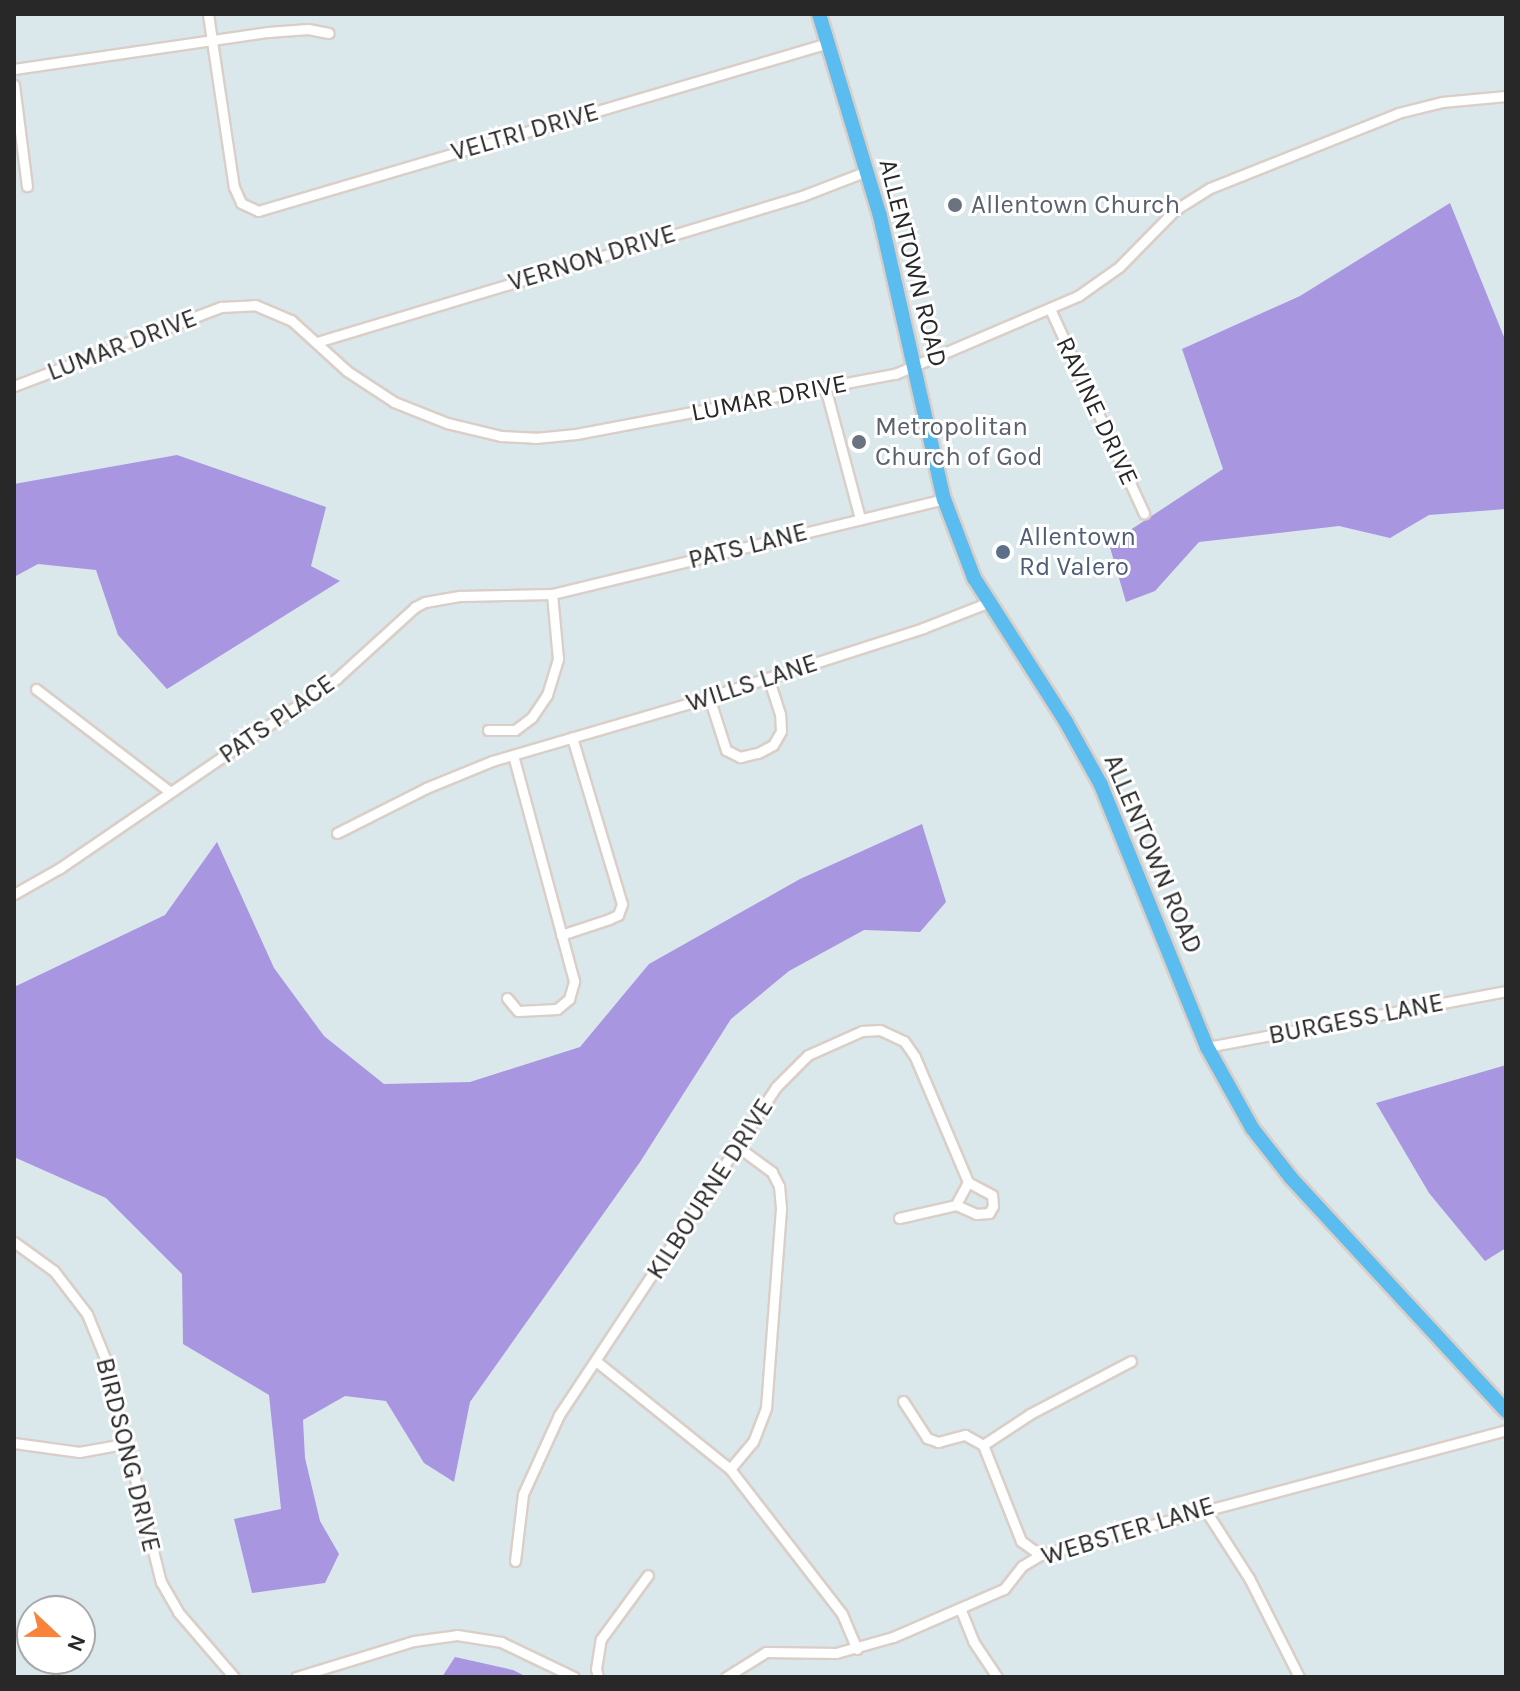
<!DOCTYPE html>
<style>
body{margin:0}
#map{position:relative;width:1520px;height:1691px;overflow:hidden;background:#dae8eb;font-family:Karla,sans-serif}
div>[style]{position:absolute}
.green>*{inset:0;background:#a896e1}
.roads{filter:drop-shadow(2px 0 #dacfc8) drop-shadow(-2px 0 #dacfc8) drop-shadow(0 2px #dacfc8) drop-shadow(0 -2px #dacfc8)}
.street>*{height:9px;margin:-4.5px;padding:0 4.5px;transform-origin:4.5px;border-radius:4.5px;background:#fff}
.primary>*{height:14px;margin:-7px;padding:0 7px;transform-origin:7px;border-radius:7px;background:#5abcef}
.dots>*{width:22px;height:22px;translate:-50% -50%;box-sizing:border-box;border:4px solid #fff;border-radius:50%}
span{translate:-50% -50%;white-space:nowrap;text-align:center;line-height:1.15;-webkit-text-stroke:6px #fff;paint-order:stroke}
.street-label{font-size:26px;color:#282828}
.worship-label{font-size:26px;color:#5b616d}
.left{translate:0 -50%;text-align:left}
.service-label{font-size:26px;color:#4e5e75}
.frame{position:absolute;inset:0;border:16px solid #282828;pointer-events:none}
.north{position:absolute;left:16px;top:1595px;width:80px;height:80px;box-sizing:border-box;background:#fff;border:2px solid #a9a9a9;border-radius:50%;rotate:112deg;font-size:22px;font-weight:700;line-height:32px;text-align:center;color:#282828}
.north::after{content:'';display:block;margin:auto;width:28px;height:36px;background:#f88339;clip-path:polygon(50% 0,100% 100%,50% 72%,0 100%)}
</style>
<div id="map">
<div class="green">
<i style="clip-path:polygon(1450px 203px,1506px 342px,1506px 509px,1429px 515px,1390px 538px,1339px 526px,1199px 542px,1155px 591px,1126px 602px,1109px 544px,1223px 469px,1182px 349px,1300px 296px)"></i>
<i style="clip-path:polygon(177px 455px,326px 507px,311px 566px,340px 581px,167px 689px,118px 635px,96px 570px,38px 564px,14px 577px,14px 484px)"></i>
<i style="clip-path:polygon(922px 824px,946px 902px,920px 932px,864px 930px,789px 971px,731px 1019px,640px 1162px,470px 1402px,454px 1482px,424px 1463px,386px 1401px,345px 1396px,303px 1420px,305px 1458px,320px 1521px,339px 1554px,325px 1583px,252px 1593px,234px 1519px,281px 1509px,269px 1395px,183px 1344px,182px 1274px,106px 1198px,14px 1157px,14px 987px,165px 915px,217px 842px,274px 968px,324px 1036px,384px 1084px,470px 1082px,580px 1047px,649px 964px,800px 879px)"></i>
<i style="clip-path:polygon(1506px 1065px,1506px 1248px,1485px 1261px,1429px 1193px,1376px 1103px)"></i>
<i style="clip-path:polygon(455px 1657px,513px 1670px,527px 1677px,442px 1677px)"></i>
</div>
<div class="roads">
<div class="street">
<i style="left:208px;top:14px;width:175px;rotate:81.5deg"></i>
<i style="left:234px;top:187px;width:17px;rotate:66deg"></i>
<i style="left:241px;top:203px;width:19px;rotate:25deg"></i>
<i style="left:258px;top:211px;width:594px;rotate:-16.42deg"></i>
<i style="left:14px;top:69px;width:257px;rotate:-8.3deg"></i>
<i style="left:268px;top:32px;width:40px;rotate:-4.3deg"></i>
<i style="left:308px;top:29px;width:21px;rotate:11deg"></i>
<i style="left:14px;top:85px;width:102px;rotate:82.7deg"></i>
<i style="left:1050px;top:309px;width:225px;rotate:65.3deg"></i>
<i style="left:317px;top:342px;width:506px;rotate:-16.75deg"></i>
<i style="left:802px;top:196px;width:70px;rotate:-21deg"></i>
<i style="left:14px;top:386px;width:222px;rotate:-20.9deg"></i>
<i style="left:221px;top:307px;width:34px;rotate:-3deg"></i>
<i style="left:255px;top:305px;width:39px;rotate:23deg"></i>
<i style="left:291px;top:320px;width:76px;rotate:42.3deg"></i>
<i style="left:347px;top:371px;width:56px;rotate:33.4deg"></i>
<i style="left:394px;top:402px;width:57px;rotate:21.6deg"></i>
<i style="left:447px;top:423px;width:56px;rotate:13.5deg"></i>
<i style="left:501px;top:436px;width:34px;rotate:3deg"></i>
<i style="left:535px;top:438px;width:41px;rotate:-5.6deg"></i>
<i style="left:576px;top:434px;width:325px;rotate:-10.7deg"></i>
<i style="left:895px;top:374px;width:199px;rotate:-23.1deg"></i>
<i style="left:1078px;top:296px;width:50px;rotate:-35.3deg"></i>
<i style="left:1119px;top:267px;width:80px;rotate:-45.5deg"></i>
<i style="left:1175px;top:210px;width:41px;rotate:-32.2deg"></i>
<i style="left:1210px;top:188px;width:202px;rotate:-21.7deg"></i>
<i style="left:1398px;top:113px;width:45px;rotate:-14deg"></i>
<i style="left:1442px;top:102px;width:64px;rotate:-5.4deg"></i>
<i style="left:825px;top:387px;width:137px;rotate:75.1deg"></i>
<i style="left:36px;top:689px;width:169px;rotate:37.5deg"></i>
<i style="left:709px;top:697px;width:56px;rotate:72.2deg"></i>
<i style="left:726px;top:750px;width:16px;rotate:27deg"></i>
<i style="left:740px;top:757px;width:18px;rotate:-13deg"></i>
<i style="left:758px;top:753px;width:17px;rotate:-28deg"></i>
<i style="left:773px;top:745px;width:16px;rotate:-60deg"></i>
<i style="left:781px;top:731px;width:17px;rotate:-93deg"></i>
<i style="left:780px;top:714px;width:38px;rotate:-108deg"></i>
<i style="left:488px;top:730px;width:27px"></i>
<i style="left:515px;top:730px;width:21px;rotate:-37deg"></i>
<i style="left:532px;top:717px;width:27px;rotate:-56deg"></i>
<i style="left:547px;top:695px;width:38px;rotate:-73deg"></i>
<i style="left:558px;top:659px;width:65px;rotate:-95.3deg"></i>
<i style="left:337px;top:833px;width:100px;rotate:-26.8deg"></i>
<i style="left:426px;top:788px;width:71px;rotate:-22.2deg"></i>
<i style="left:492px;top:761px;width:206px;rotate:-16.3deg"></i>
<i style="left:690px;top:703px;width:245px;rotate:-17.8deg"></i>
<i style="left:923px;top:628px;width:69px;rotate:-21.3deg"></i>
<i style="left:14px;top:894px;width:53px;rotate:-29.5deg"></i>
<i style="left:60px;top:868px;width:335px;rotate:-34.4deg"></i>
<i style="left:336px;top:679px;width:107px;rotate:-42.3deg"></i>
<i style="left:415px;top:607px;width:11px;rotate:-27deg"></i>
<i style="left:425px;top:602px;width:36px;rotate:-10deg"></i>
<i style="left:460px;top:596px;width:92px;rotate:-1.2deg"></i>
<i style="left:552px;top:594px;width:403px;rotate:-13.6deg"></i>
<i style="left:561px;top:935px;width:51px;rotate:-18.4deg"></i>
<i style="left:609px;top:919px;width:10px;rotate:-24deg"></i>
<i style="left:618px;top:915px;width:12px;rotate:-70deg"></i>
<i style="left:622px;top:904px;width:174px;rotate:-106.7deg"></i>
<i style="left:507px;top:998px;width:17px;rotate:50deg"></i>
<i style="left:518px;top:1011px;width:39px;rotate:-3deg"></i>
<i style="left:557px;top:1009px;width:16px;rotate:-40deg"></i>
<i style="left:569px;top:999px;width:19px;rotate:-74deg"></i>
<i style="left:574px;top:981px;width:234px;rotate:-105.1deg"></i>
<i style="left:1207px;top:1047px;width:304px;rotate:-10.6deg"></i>
<i style="left:899px;top:1218px;width:58px;rotate:-12.8deg"></i>
<i style="left:956px;top:1205px;width:22px;rotate:24deg"></i>
<i style="left:976px;top:1214px;width:13px;rotate:-4deg"></i>
<i style="left:989px;top:1213px;width:8px;rotate:-60deg"></i>
<i style="left:993px;top:1206px;width:11px;rotate:-95deg"></i>
<i style="left:992px;top:1195px;width:27px;rotate:-152deg"></i>
<i style="left:14px;top:1242px;width:49px;rotate:35.9deg"></i>
<i style="left:54px;top:1271px;width:54px;rotate:52.5deg"></i>
<i style="left:87px;top:1314px;width:48px;rotate:67.8deg"></i>
<i style="left:105px;top:1358px;width:231px;rotate:76deg"></i>
<i style="left:161px;top:1582px;width:34px;rotate:60deg"></i>
<i style="left:178px;top:1612px;width:86px;rotate:49.3deg"></i>
<i style="left:596px;top:1361px;width:172px;rotate:38.9deg"></i>
<i style="left:730px;top:1469px;width:183px;rotate:52.3deg"></i>
<i style="left:842px;top:1614px;width:38px;rotate:67deg"></i>
<i style="left:903px;top:1401px;width:44px;rotate:57deg"></i>
<i style="left:927px;top:1438px;width:12px;rotate:20deg"></i>
<i style="left:938px;top:1442px;width:28px;rotate:-15deg"></i>
<i style="left:965px;top:1435px;width:21px;rotate:29deg"></i>
<i style="left:983px;top:1445px;width:103px;rotate:68.4deg"></i>
<i style="left:1021px;top:1541px;width:24px;rotate:36deg"></i>
<i style="left:14px;top:1443px;width:66px;rotate:7.9deg"></i>
<i style="left:79px;top:1452px;width:46px;rotate:-10.1deg"></i>
<i style="left:983px;top:1445px;width:56px;rotate:-33.4deg"></i>
<i style="left:1030px;top:1414px;width:114px;rotate:-27.7deg"></i>
<i style="left:730px;top:1469px;width:35px;rotate:-50deg"></i>
<i style="left:753px;top:1442px;width:36px;rotate:-69deg"></i>
<i style="left:766px;top:1408px;width:201px;rotate:-85.7deg"></i>
<i style="left:781px;top:1208px;width:22px;rotate:-95deg"></i>
<i style="left:779px;top:1186px;width:16px;rotate:-117deg"></i>
<i style="left:772px;top:1172px;width:42px;rotate:-143.7deg"></i>
<i style="left:1204px;top:1508px;width:83px;rotate:57.3deg"></i>
<i style="left:1249px;top:1578px;width:111px;rotate:63.2deg"></i>
<i style="left:515px;top:1561px;width:67px;rotate:-83.2deg"></i>
<i style="left:523px;top:1494px;width:87px;rotate:-65.5deg"></i>
<i style="left:559px;top:1415px;width:393px;rotate:-56.5deg"></i>
<i style="left:776px;top:1087px;width:45px;rotate:-45deg"></i>
<i style="left:808px;top:1055px;width:59px;rotate:-24deg"></i>
<i style="left:862px;top:1031px;width:18px;rotate:-3deg"></i>
<i style="left:880px;top:1030px;width:26px;rotate:25deg"></i>
<i style="left:904px;top:1041px;width:19px;rotate:55deg"></i>
<i style="left:915px;top:1057px;width:136px;rotate:67deg"></i>
<i style="left:968px;top:1182px;width:26px;rotate:118deg"></i>
<i style="left:960px;top:1608px;width:35px;rotate:68deg"></i>
<i style="left:973px;top:1641px;width:43px;rotate:56.3deg"></i>
<i style="left:296px;top:1677px;width:123px;rotate:-17deg"></i>
<i style="left:414px;top:1641px;width:43px;rotate:-7.9deg"></i>
<i style="left:457px;top:1635px;width:45px;rotate:9deg"></i>
<i style="left:501px;top:1642px;width:81px;rotate:25.6deg"></i>
<i style="left:598px;top:1677px;width:8px;rotate:-104deg"></i>
<i style="left:596px;top:1669px;width:30px;rotate:-81deg"></i>
<i style="left:601px;top:1639px;width:79px;rotate:-53.7deg"></i>
<i style="left:726px;top:1677px;width:47px;rotate:-32deg"></i>
<i style="left:766px;top:1652px;width:70px;rotate:0.8deg"></i>
<i style="left:836px;top:1653px;width:59px;rotate:-15.7deg"></i>
<i style="left:893px;top:1637px;width:121px;rotate:-23.4deg"></i>
<i style="left:1004px;top:1589px;width:29px;rotate:-52deg"></i>
<i style="left:1022px;top:1566px;width:21px;rotate:-31deg"></i>
<i style="left:1040px;top:1555px;width:482px;rotate:-15deg"></i>
</div>
<div class="primary">
<i style="left:819px;top:14px;width:211px;rotate:73.2deg"></i>
<i style="left:880px;top:216px;width:290px;rotate:77.3deg"></i>
<i style="left:944px;top:499px;width:85px;rotate:69.2deg"></i>
<i style="left:974px;top:578px;width:171px;rotate:57.4deg"></i>
<i style="left:1066px;top:722px;width:72px;rotate:60.9deg"></i>
<i style="left:1101px;top:785px;width:283px;rotate:68deg"></i>
<i style="left:1207px;top:1047px;width:93px;rotate:60.9deg"></i>
<i style="left:1252px;top:1128px;width:63px;rotate:52deg"></i>
<i style="left:1291px;top:1178px;width:317px;rotate:47.3deg"></i>
</div>
</div>
<div class="dots">
<i style="left:955px;top:205px;background:#6b7280"></i>
<i style="left:859px;top:442px;background:#6b7280"></i>
<i style="left:1003px;top:552px;background:#5c6f8a"></i>
</div>
<div class="street-label">
<span style="left:525px;top:132px;rotate:-16deg">VELTRI DRIVE</span>
<span style="left:592px;top:258px;rotate:-17deg">VERNON DRIVE</span>
<span style="left:913px;top:263px;rotate:76deg">ALLENTOWN ROAD</span>
<span style="left:122px;top:345px;rotate:-21deg">LUMAR DRIVE</span>
<span style="left:769px;top:398px;rotate:-11deg">LUMAR DRIVE</span>
<span style="left:1097px;top:411px;rotate:65deg">RAVINE DRIVE</span>
<span style="left:748px;top:546px;rotate:-14deg">PATS LANE</span>
<span style="left:752px;top:683px;rotate:-18deg">WILLS LANE</span>
<span style="left:277px;top:719px;rotate:-35deg">PATS PLACE</span>
<span style="left:1153px;top:854px;rotate:67deg">ALLENTOWN ROAD</span>
<span style="left:1356px;top:1019px;rotate:-11deg">BURGESS LANE</span>
<span style="left:710px;top:1189px;rotate:-57deg">KILBOURNE DRIVE</span>
<span style="left:128px;top:1455px;rotate:76deg">BIRDSONG DRIVE</span>
<span style="left:1128px;top:1531px;rotate:-17deg">WEBSTER LANE</span>
</div>
<div class="worship-label">
<span class="left" style="left:971px;top:205px">Allentown Church</span>
<span class="left" style="left:875px;top:442px">Metropolitan<br>Church of God</span>
</div>
<div class="service-label">
<span class="left" style="left:1019px;top:552px">Allentown<br>Rd Valero</span>
</div>
<div class="frame"></div>
<div class="north">N</div>
</div>
